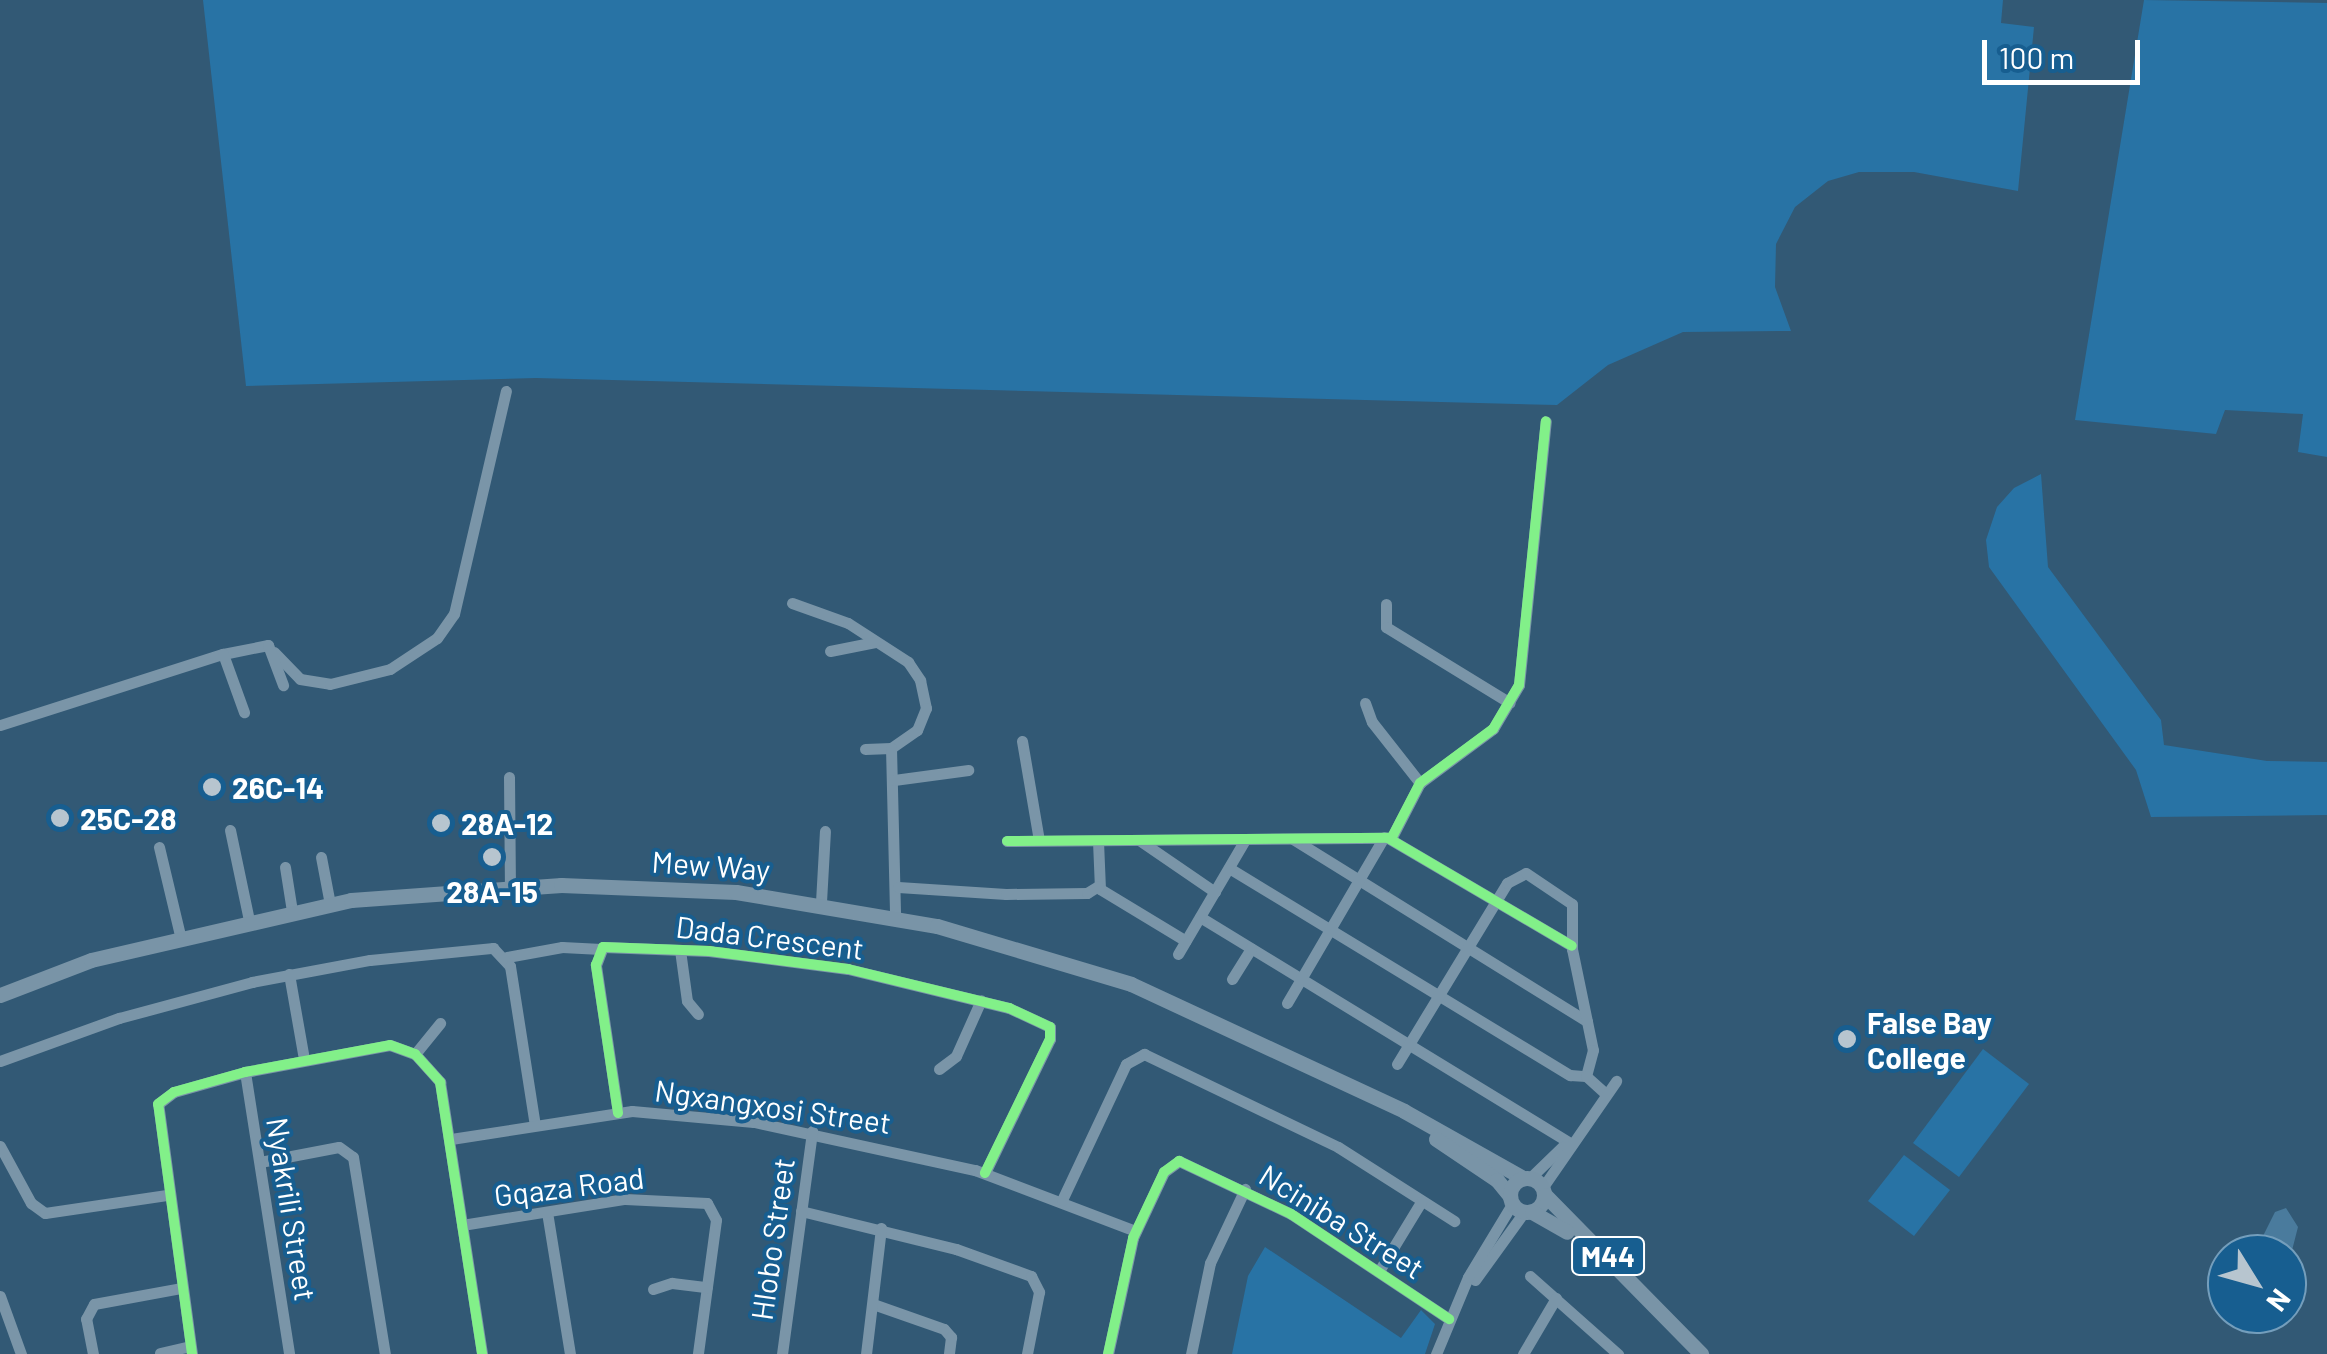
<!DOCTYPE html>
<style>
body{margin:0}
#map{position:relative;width:2327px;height:1354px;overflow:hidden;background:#325975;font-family:Barlow,sans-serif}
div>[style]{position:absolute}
.green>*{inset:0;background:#2873a5}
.water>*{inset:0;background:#4a7b9d}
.minor>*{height:11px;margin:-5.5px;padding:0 5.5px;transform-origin:5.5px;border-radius:5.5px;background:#7a95a8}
.major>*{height:15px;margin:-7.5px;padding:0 7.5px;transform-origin:7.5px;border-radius:7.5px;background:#7994a7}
.major>.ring{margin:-7.5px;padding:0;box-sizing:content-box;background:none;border:15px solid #7994a7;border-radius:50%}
.cycleway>*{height:10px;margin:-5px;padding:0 5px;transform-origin:5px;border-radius:5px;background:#82f089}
.dots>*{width:28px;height:28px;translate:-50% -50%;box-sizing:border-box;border:5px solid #175e90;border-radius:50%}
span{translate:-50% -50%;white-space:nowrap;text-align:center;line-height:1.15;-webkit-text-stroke:8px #175e90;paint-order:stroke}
.shield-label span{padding:2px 8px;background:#175e90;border:2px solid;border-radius:8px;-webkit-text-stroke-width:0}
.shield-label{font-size:28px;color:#fff;font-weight:700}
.poi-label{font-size:30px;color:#fff;font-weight:700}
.left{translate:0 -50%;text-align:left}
.street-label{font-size:30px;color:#fff}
.north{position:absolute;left:2207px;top:1234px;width:100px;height:100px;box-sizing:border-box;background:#175e90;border:2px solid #749ebc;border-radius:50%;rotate:127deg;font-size:28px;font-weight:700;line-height:40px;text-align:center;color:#fff}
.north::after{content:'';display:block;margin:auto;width:35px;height:45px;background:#b7c5cf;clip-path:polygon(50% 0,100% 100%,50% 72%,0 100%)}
.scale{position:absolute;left:1982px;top:40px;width:158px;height:45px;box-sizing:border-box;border:5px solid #fff;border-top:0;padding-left:12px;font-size:30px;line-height:35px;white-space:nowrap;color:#fff;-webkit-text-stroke:8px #175e90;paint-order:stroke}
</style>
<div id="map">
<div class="green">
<i style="clip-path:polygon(203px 0,2003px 0,2001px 23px,2034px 27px,2018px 191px,1914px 172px,1859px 172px,1828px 181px,1795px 207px,1776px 244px,1775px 287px,1791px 331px,1683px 332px,1608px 365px,1557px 405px,536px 378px,246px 386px)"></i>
<i style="clip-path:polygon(2144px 0,2327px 3px,2327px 457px,2298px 452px,2303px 414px,2225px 410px,2216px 434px,2075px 420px)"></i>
<i style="clip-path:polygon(2041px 474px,2048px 567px,2161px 720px,2164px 745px,2267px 761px,2327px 762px,2327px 815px,2151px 817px,2136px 770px,1989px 567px,1986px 540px,1997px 507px,2014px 488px)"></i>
<i style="clip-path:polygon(1983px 1049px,2029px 1084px,1959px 1177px,1913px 1143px)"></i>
<i style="clip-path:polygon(1904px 1155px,1950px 1190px,1914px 1236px,1868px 1201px)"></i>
<i style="clip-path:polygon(1265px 1247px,1401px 1338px,1421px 1310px,1435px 1324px,1425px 1354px,1232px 1354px,1248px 1276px)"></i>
</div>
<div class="water">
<i style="clip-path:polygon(2286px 1208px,2298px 1227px,2287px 1270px,2287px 1254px,2260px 1254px,2260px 1242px,2275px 1212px)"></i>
</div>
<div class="minor">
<i style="left:792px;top:603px;width:59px;rotate:19.7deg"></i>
<i style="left:848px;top:623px;width:72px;rotate:33deg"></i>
<i style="left:908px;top:662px;width:22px;rotate:56deg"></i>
<i style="left:920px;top:680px;width:29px;rotate:78deg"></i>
<i style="left:926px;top:708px;width:24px;rotate:112deg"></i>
<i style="left:917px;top:730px;width:32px;rotate:145deg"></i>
<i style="left:891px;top:748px;width:26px;rotate:178deg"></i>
<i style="left:1386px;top:604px;width:23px;rotate:90deg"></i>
<i style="left:1386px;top:627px;width:145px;rotate:31.5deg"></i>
<i style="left:830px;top:651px;width:46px;rotate:-11.3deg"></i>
<i style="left:274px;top:652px;width:37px;rotate:46deg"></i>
<i style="left:300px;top:679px;width:30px;rotate:9deg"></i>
<i style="left:330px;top:684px;width:62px;rotate:-14deg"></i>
<i style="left:390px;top:669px;width:56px;rotate:-33.4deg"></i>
<i style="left:437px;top:638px;width:29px;rotate:-55deg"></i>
<i style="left:454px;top:614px;width:229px;rotate:-76.9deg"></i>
<i style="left:223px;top:654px;width:46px;rotate:-11.3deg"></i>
<i style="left:268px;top:645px;width:43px;rotate:69.4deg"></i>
<i style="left:1365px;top:703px;width:20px;rotate:70deg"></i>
<i style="left:1372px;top:722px;width:78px;rotate:51.8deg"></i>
<i style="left:0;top:725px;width:234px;rotate:-17.7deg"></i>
<i style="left:223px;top:654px;width:62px;rotate:70.1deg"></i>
<i style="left:1022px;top:741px;width:100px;rotate:80.3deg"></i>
<i style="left:891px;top:748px;width:169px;rotate:88.6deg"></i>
<i style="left:509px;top:777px;width:109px;rotate:89.5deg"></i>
<i style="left:894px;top:780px;width:75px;rotate:-7.7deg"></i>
<i style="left:230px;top:830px;width:92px;rotate:78.1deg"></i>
<i style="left:1293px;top:839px;width:346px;rotate:31.8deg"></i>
<i style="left:1391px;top:839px;width:63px;rotate:-62.6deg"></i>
<i style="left:1420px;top:783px;width:91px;rotate:-36.5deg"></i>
<i style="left:1493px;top:729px;width:51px;rotate:-59.4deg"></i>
<i style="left:1519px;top:685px;width:265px;rotate:-84.2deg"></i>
<i style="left:1139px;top:840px;width:92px;rotate:34.4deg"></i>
<i style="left:1007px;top:841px;width:381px;rotate:-0.5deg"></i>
<i style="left:1388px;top:838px;width:213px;rotate:30.4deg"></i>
<i style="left:1098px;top:841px;width:48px;rotate:87.6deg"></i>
<i style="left:1100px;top:889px;width:100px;rotate:31.2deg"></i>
<i style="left:159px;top:847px;width:90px;rotate:76.6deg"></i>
<i style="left:321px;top:857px;width:48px;rotate:79.2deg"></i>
<i style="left:285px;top:867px;width:45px;rotate:81deg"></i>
<i style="left:1229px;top:868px;width:399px;rotate:31.3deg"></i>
<i style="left:1570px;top:1075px;width:16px;rotate:4deg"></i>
<i style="left:898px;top:887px;width:108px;rotate:3.7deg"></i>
<i style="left:1006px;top:894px;width:81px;rotate:-0.7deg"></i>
<i style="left:1087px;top:893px;width:13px;rotate:-32deg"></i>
<i style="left:821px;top:902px;width:71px;rotate:-86.8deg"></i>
<i style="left:1200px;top:917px;width:432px;rotate:31.4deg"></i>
<i style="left:680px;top:950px;width:51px;rotate:82.2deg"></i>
<i style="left:687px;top:1001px;width:17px;rotate:50deg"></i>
<i style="left:1178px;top:954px;width:132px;rotate:-59.6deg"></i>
<i style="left:507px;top:957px;width:56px;rotate:-10.3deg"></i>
<i style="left:562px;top:947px;width:39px;rotate:3deg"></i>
<i style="left:289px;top:974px;width:86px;rotate:80deg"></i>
<i style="left:1232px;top:979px;width:36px;rotate:-58deg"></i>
<i style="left:1287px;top:1003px;width:192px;rotate:-59.7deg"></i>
<i style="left:415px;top:1054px;width:40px;rotate:-51deg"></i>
<i style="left:0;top:1061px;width:127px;rotate:-19.9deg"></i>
<i style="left:119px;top:1018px;width:138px;rotate:-15.1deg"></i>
<i style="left:252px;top:982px;width:120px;rotate:-10.6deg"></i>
<i style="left:370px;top:960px;width:124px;rotate:-5.6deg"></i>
<i style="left:493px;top:948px;width:25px;rotate:47deg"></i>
<i style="left:510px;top:966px;width:161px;rotate:81.1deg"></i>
<i style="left:1397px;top:1064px;width:212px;rotate:-58.7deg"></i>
<i style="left:1507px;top:883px;width:21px;rotate:-28deg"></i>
<i style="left:1526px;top:873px;width:55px;rotate:34deg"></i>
<i style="left:1572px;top:904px;width:45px;rotate:90deg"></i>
<i style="left:1572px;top:949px;width:103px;rotate:78.3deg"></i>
<i style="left:1593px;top:1050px;width:27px;rotate:105deg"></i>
<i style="left:1586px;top:1076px;width:27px;rotate:42deg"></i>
<i style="left:939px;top:1069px;width:21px;rotate:-37deg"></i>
<i style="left:956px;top:1056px;width:61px;rotate:-65.9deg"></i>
<i style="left:245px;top:1072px;width:285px;rotate:81.1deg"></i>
<i style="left:618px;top:1113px;width:150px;rotate:-98.5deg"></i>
<i style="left:596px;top:965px;width:19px;rotate:-69deg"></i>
<i style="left:603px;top:947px;width:106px;rotate:2.2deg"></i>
<i style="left:709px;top:951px;width:140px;rotate:7.4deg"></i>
<i style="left:848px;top:969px;width:166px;rotate:13.6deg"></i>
<i style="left:1009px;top:1008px;width:45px;rotate:24.9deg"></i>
<i style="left:1050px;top:1027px;width:12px;rotate:90deg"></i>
<i style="left:1050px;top:1039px;width:149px;rotate:115.9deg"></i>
<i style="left:451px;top:1139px;width:183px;rotate:-8.8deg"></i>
<i style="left:632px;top:1111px;width:122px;rotate:5.2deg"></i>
<i style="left:754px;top:1122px;width:226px;rotate:12.3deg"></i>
<i style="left:975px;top:1170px;width:172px;rotate:20.8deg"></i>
<i style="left:0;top:1146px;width:65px;rotate:61.5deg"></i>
<i style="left:31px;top:1203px;width:17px;rotate:36deg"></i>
<i style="left:45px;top:1213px;width:123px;rotate:-8.4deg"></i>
<i style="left:260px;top:1162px;width:80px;rotate:-10.8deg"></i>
<i style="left:339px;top:1147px;width:17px;rotate:36deg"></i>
<i style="left:353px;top:1157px;width:200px;rotate:80.8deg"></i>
<i style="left:1530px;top:1178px;width:45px;rotate:-44.1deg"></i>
<i style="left:1543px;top:1187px;width:129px;rotate:-55.4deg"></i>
<i style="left:1062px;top:1200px;width:150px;rotate:-64.8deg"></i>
<i style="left:1126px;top:1064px;width:21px;rotate:-29deg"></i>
<i style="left:1144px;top:1054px;width:215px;rotate:25.6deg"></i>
<i style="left:1338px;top:1147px;width:138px;rotate:32.5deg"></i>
<i style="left:801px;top:1211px;width:160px;rotate:13.8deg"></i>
<i style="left:956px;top:1249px;width:80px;rotate:19.8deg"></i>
<i style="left:1031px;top:1276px;width:18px;rotate:63deg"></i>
<i style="left:1039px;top:1292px;width:63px;rotate:101deg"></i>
<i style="left:547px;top:1212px;width:144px;rotate:80.8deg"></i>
<i style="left:462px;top:1225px;width:165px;rotate:-9.1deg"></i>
<i style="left:625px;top:1199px;width:82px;rotate:2.8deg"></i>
<i style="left:707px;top:1203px;width:19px;rotate:62deg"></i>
<i style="left:716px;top:1220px;width:135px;rotate:97.7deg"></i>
<i style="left:1379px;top:1271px;width:81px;rotate:-58.7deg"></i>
<i style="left:1530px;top:1276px;width:118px;rotate:41.6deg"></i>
<i style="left:1475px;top:1280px;width:84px;rotate:-54.2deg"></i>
<i style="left:653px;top:1289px;width:20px;rotate:-18deg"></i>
<i style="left:672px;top:1283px;width:35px;rotate:7deg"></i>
<i style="left:0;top:1296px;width:62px;rotate:70.1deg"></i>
<i style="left:873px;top:1304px;width:75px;rotate:19.4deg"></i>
<i style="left:944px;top:1329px;width:11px;rotate:49deg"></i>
<i style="left:951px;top:1337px;width:17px;rotate:97deg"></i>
<i style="left:160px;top:1353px;width:31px;rotate:-13deg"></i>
<i style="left:93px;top:1354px;width:36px;rotate:-101deg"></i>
<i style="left:86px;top:1319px;width:17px;rotate:-62deg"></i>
<i style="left:94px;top:1304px;width:88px;rotate:-10.4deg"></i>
<i style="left:192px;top:1354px;width:252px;rotate:-97.7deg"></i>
<i style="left:158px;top:1104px;width:20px;rotate:-37deg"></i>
<i style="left:174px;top:1092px;width:74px;rotate:-15.7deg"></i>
<i style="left:245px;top:1072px;width:147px;rotate:-10.5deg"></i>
<i style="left:390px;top:1045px;width:27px;rotate:20deg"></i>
<i style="left:415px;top:1054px;width:38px;rotate:48deg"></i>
<i style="left:440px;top:1082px;width:275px;rotate:81.2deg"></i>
<i style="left:782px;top:1354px;width:225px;rotate:-82.3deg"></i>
<i style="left:866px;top:1354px;width:127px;rotate:-83.2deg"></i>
<i style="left:1108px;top:1354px;width:119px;rotate:-77.8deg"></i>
<i style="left:1133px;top:1238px;width:73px;rotate:-64.8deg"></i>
<i style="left:1164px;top:1172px;width:19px;rotate:-36deg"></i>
<i style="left:1179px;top:1161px;width:124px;rotate:25.3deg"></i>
<i style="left:1291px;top:1214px;width:190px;rotate:33.6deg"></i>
<i style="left:1191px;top:1354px;width:93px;rotate:-78.2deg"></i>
<i style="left:1210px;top:1263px;width:82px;rotate:-64.7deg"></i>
<i style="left:1436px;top:1354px;width:83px;rotate:-67.4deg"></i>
<i style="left:1468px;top:1277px;width:85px;rotate:-58.9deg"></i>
<i style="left:1523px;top:1354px;width:65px;rotate:-59.5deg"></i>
</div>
<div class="major">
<i style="left:0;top:995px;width:97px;rotate:-21deg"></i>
<i style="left:91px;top:960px;width:267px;rotate:-13deg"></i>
<i style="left:351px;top:900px;width:211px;rotate:-4.1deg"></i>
<i style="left:561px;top:885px;width:175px;rotate:2.3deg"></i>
<i style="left:736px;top:892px;width:204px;rotate:9.6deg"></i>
<i style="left:937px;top:926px;width:202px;rotate:16.6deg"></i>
<i style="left:1131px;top:984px;width:301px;rotate:24.9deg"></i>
<i style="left:1404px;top:1111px;width:137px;rotate:29.4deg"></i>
<i style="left:1436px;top:1139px;width:73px;rotate:33.9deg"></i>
<i style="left:1497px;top:1180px;width:21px;rotate:51deg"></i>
<i class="ring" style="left:1510px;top:1178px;width:19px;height:19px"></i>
<i style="left:1545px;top:1195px;width:223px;rotate:45.5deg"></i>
<i style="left:1532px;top:1212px;width:40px;rotate:29.7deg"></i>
</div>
<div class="cycleway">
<i style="left:1391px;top:839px;width:63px;rotate:-62.6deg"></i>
<i style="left:1420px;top:783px;width:91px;rotate:-36.5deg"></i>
<i style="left:1493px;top:729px;width:51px;rotate:-59.4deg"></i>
<i style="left:1519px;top:685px;width:265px;rotate:-84.2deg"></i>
<i style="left:1007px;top:841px;width:381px;rotate:-0.5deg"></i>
<i style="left:1388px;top:838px;width:213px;rotate:30.4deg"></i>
<i style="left:618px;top:1113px;width:150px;rotate:-98.5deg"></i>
<i style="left:596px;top:965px;width:19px;rotate:-69deg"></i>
<i style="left:603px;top:947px;width:106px;rotate:2.2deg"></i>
<i style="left:709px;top:951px;width:140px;rotate:7.4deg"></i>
<i style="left:848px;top:969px;width:166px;rotate:13.6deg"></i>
<i style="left:1009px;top:1008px;width:45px;rotate:24.9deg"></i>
<i style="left:1050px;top:1027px;width:12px;rotate:90deg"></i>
<i style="left:1050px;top:1039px;width:149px;rotate:115.9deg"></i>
<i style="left:192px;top:1354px;width:252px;rotate:-97.7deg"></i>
<i style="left:158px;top:1104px;width:20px;rotate:-37deg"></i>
<i style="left:174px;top:1092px;width:74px;rotate:-15.7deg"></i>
<i style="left:245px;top:1072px;width:147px;rotate:-10.5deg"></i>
<i style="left:390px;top:1045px;width:27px;rotate:20deg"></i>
<i style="left:415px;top:1054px;width:38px;rotate:48deg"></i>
<i style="left:440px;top:1082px;width:275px;rotate:81.2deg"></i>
<i style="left:1108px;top:1354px;width:119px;rotate:-77.8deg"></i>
<i style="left:1133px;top:1238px;width:73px;rotate:-64.8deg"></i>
<i style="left:1164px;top:1172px;width:19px;rotate:-36deg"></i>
<i style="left:1179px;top:1161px;width:124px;rotate:25.3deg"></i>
<i style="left:1291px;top:1214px;width:190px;rotate:33.6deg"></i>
</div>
<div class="dots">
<i style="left:212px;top:787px;background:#b7c5cf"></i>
<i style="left:60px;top:818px;background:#b7c5cf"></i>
<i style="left:441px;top:823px;background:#b7c5cf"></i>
<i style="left:492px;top:857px;background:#b7c5cf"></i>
<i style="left:1847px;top:1039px;background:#b7c5cf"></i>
</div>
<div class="shield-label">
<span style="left:1608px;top:1256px">M44</span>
</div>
<div class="poi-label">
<span class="left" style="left:232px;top:787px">26C-14</span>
<span class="left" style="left:80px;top:818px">25C-28</span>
<span class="left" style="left:461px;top:823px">28A-12</span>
<span style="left:492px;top:891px">28A-15</span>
<span class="left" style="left:1867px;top:1039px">False Bay<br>College</span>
</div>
<div class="street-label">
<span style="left:711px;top:865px;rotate:4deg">Mew Way</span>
<span style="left:770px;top:937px;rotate:7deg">Dada Crescent</span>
<span style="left:773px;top:1106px;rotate:8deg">Ngxangxosi Street</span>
<span style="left:569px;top:1186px;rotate:-7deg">Gqaza Road</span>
<span style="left:292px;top:1209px;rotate:81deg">Nyakrili Street</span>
<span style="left:1342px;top:1221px;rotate:32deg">Nciniba Street</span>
<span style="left:772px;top:1239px;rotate:-82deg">Hlobo Street</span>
</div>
<div class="north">N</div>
<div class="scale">100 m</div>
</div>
